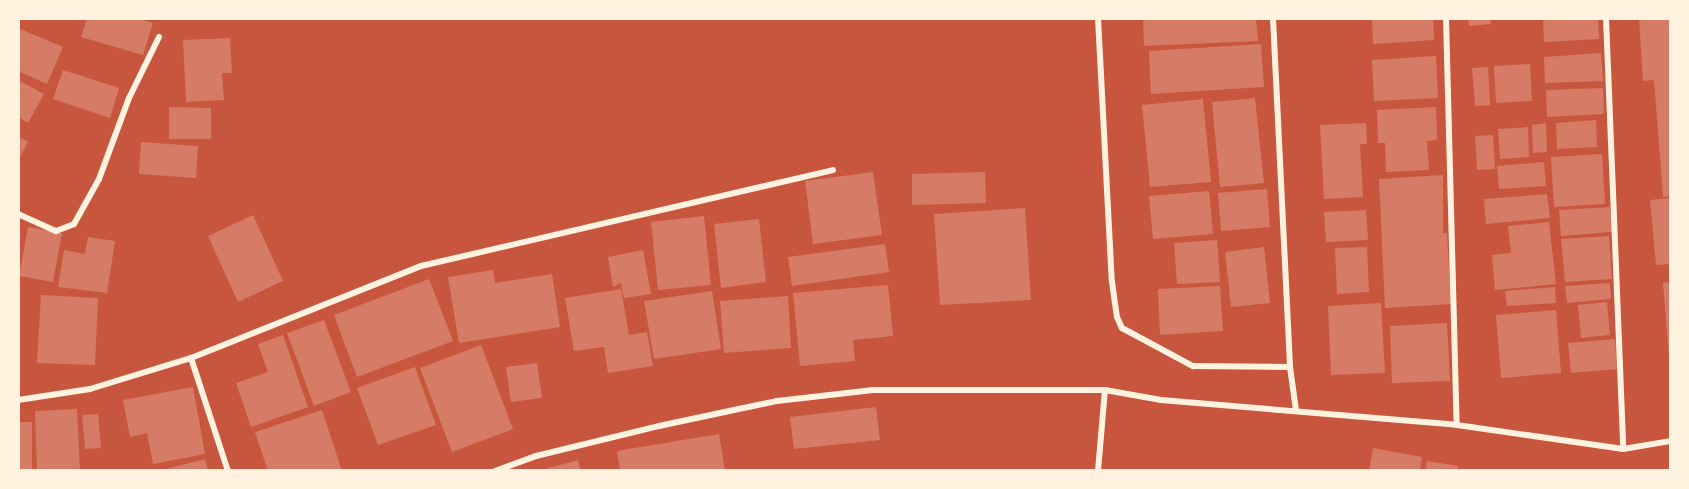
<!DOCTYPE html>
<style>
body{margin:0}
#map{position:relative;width:1689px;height:489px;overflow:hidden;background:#c8553d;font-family:Signika,sans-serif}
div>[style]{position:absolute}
.building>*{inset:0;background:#d67c66}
.minor>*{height:6px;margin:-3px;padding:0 3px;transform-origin:3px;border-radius:3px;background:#fff3e0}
span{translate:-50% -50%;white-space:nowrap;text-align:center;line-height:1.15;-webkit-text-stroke:6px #fff3e0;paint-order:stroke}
.frame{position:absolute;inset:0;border:20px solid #fff3e0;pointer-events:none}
</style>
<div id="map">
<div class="building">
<i style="clip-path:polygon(87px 18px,136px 18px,153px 23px,143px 55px,81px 37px)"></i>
<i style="clip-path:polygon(1143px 18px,1256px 18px,1258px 41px,1144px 46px)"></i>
<i style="clip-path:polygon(1372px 18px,1433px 18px,1434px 40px,1373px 44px)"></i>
<i style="clip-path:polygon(1468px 18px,1490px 18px,1491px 24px,1469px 26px)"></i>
<i style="clip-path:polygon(1543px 18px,1598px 18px,1599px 39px,1544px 42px)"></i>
<i style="clip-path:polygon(1639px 18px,1671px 18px,1671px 196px,1663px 197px,1654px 80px,1643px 81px)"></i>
<i style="clip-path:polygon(18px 28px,63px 47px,47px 84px,18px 71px)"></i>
<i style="clip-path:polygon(230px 38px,232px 73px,222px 73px,224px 100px,186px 102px,183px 40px)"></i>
<i style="clip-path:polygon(1261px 44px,1264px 87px,1151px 94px,1149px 51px)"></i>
<i style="clip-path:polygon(1601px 53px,1603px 81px,1545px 83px,1544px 57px)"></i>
<i style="clip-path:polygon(1436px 56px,1438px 98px,1374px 101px,1372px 60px)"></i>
<i style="clip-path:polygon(1530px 64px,1532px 101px,1496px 103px,1494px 66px)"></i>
<i style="clip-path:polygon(1488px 67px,1490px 105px,1475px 106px,1472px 68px)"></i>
<i style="clip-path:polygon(63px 70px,119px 88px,110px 118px,53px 99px)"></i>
<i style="clip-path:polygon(18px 80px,44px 94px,28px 123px,18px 117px)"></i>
<i style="clip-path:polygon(1603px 88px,1604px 114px,1547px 117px,1546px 90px)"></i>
<i style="clip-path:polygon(1255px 98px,1264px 183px,1220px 187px,1212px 102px)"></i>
<i style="clip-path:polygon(1203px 99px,1211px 182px,1150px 187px,1142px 105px)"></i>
<i style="clip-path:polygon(169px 107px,211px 108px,211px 139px,169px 139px)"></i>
<i style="clip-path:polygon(1436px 107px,1437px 140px,1427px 141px,1429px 170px,1386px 172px,1385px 143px,1378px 143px,1377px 110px)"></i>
<i style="clip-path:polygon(1596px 120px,1597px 147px,1557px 149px,1556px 123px)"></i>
<i style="clip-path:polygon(1366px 123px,1367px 144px,1360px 144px,1363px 197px,1324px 199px,1320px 125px)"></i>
<i style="clip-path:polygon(1546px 123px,1547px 152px,1533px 153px,1532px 125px)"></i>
<i style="clip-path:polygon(1528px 127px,1529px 157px,1500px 159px,1498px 129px)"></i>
<i style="clip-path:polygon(1493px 135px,1495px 169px,1477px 170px,1475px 136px)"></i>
<i style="clip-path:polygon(18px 136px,28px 142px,18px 161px)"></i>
<i style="clip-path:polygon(141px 142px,198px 146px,196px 178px,139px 174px)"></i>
<i style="clip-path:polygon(1602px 154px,1605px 204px,1554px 207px,1551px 157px)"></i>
<i style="clip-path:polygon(1544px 162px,1546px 186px,1499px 189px,1497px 166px)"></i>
<i style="clip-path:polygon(873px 172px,882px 235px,813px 244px,805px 181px)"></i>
<i style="clip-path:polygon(985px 172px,986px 203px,912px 205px,912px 174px)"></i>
<i style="clip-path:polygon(1443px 175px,1443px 233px,1447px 233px,1451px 304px,1385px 308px,1379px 179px)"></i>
<i style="clip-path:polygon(1267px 189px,1270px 227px,1221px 231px,1218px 193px)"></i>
<i style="clip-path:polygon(1209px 191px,1213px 234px,1153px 239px,1149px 196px)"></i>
<i style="clip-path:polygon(1547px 194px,1550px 218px,1486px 224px,1484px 199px)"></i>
<i style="clip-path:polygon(1671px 198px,1671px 264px,1656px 265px,1650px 200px)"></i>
<i style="clip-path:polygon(1610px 207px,1612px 232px,1561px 236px,1559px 210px)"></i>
<i style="clip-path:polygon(1025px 208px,1031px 300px,940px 305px,934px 214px)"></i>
<i style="clip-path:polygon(1366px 210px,1368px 240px,1326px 242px,1324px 212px)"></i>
<i style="clip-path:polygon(253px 215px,283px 281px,238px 302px,208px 236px)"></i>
<i style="clip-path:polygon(704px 216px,711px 285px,658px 290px,651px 222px)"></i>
<i style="clip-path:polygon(759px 219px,766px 282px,721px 288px,714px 224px)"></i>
<i style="clip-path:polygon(1549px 222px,1556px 284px,1495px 290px,1492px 255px,1511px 253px,1508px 226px)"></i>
<i style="clip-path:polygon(28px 227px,62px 233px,53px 282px,19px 276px)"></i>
<i style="clip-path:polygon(1609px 236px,1612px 279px,1565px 282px,1561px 239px)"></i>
<i style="clip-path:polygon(88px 237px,115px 241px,107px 293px,58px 287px,64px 250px,85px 254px)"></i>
<i style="clip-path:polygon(1217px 240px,1220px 282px,1177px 284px,1174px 243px)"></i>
<i style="clip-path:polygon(885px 244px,889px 272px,792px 286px,788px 257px)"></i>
<i style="clip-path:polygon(1264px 247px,1270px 303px,1231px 307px,1225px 252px)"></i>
<i style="clip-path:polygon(1367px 247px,1369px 292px,1337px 294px,1335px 248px)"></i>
<i style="clip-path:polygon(643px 250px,651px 294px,624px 298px,621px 283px,613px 287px,608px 257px)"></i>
<i style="clip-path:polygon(493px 270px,495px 283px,552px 274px,560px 327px,459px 343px,448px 277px)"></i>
<i style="clip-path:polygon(429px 279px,453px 341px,357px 377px,334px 315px)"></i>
<i style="clip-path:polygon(1671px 282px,1671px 357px,1669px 357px,1663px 283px)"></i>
<i style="clip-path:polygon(1610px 283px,1611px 299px,1567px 303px,1565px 286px)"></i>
<i style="clip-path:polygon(888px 285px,893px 336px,853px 340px,855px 361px,800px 366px,793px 293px)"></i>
<i style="clip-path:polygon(1220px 286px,1223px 331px,1160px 335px,1158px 289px)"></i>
<i style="clip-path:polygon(1555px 287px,1556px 303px,1507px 306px,1505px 291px)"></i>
<i style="clip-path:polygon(621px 289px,629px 335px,647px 332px,653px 366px,608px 373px,604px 347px,574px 351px,565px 298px)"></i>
<i style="clip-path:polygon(712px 291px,721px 349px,654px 359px,644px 301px)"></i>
<i style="clip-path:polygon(41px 295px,98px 298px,95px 365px,37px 363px)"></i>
<i style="clip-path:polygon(788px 296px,791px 348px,724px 353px,720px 301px)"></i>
<i style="clip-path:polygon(1607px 302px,1610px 335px,1581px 338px,1578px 305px)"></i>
<i style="clip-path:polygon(1381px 303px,1385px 373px,1331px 375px,1328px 306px)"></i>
<i style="clip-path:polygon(1556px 310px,1561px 373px,1501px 378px,1496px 315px)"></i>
<i style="clip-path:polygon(324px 320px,351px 392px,314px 406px,287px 333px)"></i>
<i style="clip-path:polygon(1447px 323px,1450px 381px,1392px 383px,1390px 326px)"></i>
<i style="clip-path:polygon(283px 335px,308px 407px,251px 427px,236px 383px,268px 372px,258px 344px)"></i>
<i style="clip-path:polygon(1615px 339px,1617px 369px,1571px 373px,1568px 343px)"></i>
<i style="clip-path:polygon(481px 345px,513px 429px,452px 452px,420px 368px)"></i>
<i style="clip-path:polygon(537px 363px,542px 398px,511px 402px,506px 367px)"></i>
<i style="clip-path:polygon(415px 367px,436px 425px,378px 445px,357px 388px)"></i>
<i style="clip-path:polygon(193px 387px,205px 454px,153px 464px,147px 433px,130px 437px,123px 400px)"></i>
<i style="clip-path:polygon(876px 407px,880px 440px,794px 449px,790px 417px)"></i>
<i style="clip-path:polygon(77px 409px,80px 471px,37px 471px,35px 411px)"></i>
<i style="clip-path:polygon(322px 410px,342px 471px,268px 471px,255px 432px)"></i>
<i style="clip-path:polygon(98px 414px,101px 448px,85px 449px,82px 415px)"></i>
<i style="clip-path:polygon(18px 422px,32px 422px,32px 471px,18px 471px)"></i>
<i style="clip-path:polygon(719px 434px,725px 471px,620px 471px,617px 451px)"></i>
<i style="clip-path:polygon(1373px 448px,1422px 457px,1420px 471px,1369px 471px)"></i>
<i style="clip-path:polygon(205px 459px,208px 471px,162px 471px,162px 470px)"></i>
<i style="clip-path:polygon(578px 460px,581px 471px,541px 471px,541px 470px)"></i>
<i style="clip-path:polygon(1427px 461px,1458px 466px,1457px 471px,1426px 471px)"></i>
</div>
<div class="minor">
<i style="left:1098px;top:18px;width:264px;rotate:87deg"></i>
<i style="left:1112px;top:282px;width:35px;rotate:82deg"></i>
<i style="left:1117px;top:317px;width:12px;rotate:66deg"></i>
<i style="left:1122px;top:328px;width:81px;rotate:28.2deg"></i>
<i style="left:1193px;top:366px;width:97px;rotate:0.6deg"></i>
<i style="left:1273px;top:18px;width:349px;rotate:87.2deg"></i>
<i style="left:1290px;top:367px;width:43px;rotate:82.1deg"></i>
<i style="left:1446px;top:18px;width:407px;rotate:88.5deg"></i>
<i style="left:1606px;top:18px;width:431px;rotate:87.7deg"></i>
<i style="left:18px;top:214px;width:42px;rotate:24.1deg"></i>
<i style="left:56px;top:231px;width:19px;rotate:-21deg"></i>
<i style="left:74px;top:224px;width:51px;rotate:-60.9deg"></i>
<i style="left:99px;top:179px;width:86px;rotate:-69.7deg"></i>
<i style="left:129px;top:98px;width:68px;rotate:-63.8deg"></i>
<i style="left:191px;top:358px;width:119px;rotate:71.9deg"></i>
<i style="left:18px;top:400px;width:73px;rotate:-8.7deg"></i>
<i style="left:90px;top:389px;width:106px;rotate:-17.1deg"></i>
<i style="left:191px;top:358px;width:248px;rotate:-21.8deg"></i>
<i style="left:421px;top:266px;width:423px;rotate:-13.1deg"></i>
<i style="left:495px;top:471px;width:44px;rotate:-20.1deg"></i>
<i style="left:536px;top:456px;width:127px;rotate:-13.7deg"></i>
<i style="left:659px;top:426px;width:121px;rotate:-12deg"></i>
<i style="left:777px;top:401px;width:97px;rotate:-6.5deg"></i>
<i style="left:873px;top:390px;width:232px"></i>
<i style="left:1105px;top:390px;width:57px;rotate:10.1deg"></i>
<i style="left:1161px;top:400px;width:297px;rotate:4.8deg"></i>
<i style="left:1457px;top:425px;width:168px;rotate:8.2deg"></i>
<i style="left:1623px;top:449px;width:49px;rotate:-9.5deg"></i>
<i style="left:1098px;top:471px;width:81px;rotate:-85.1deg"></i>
</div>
<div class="frame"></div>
</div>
